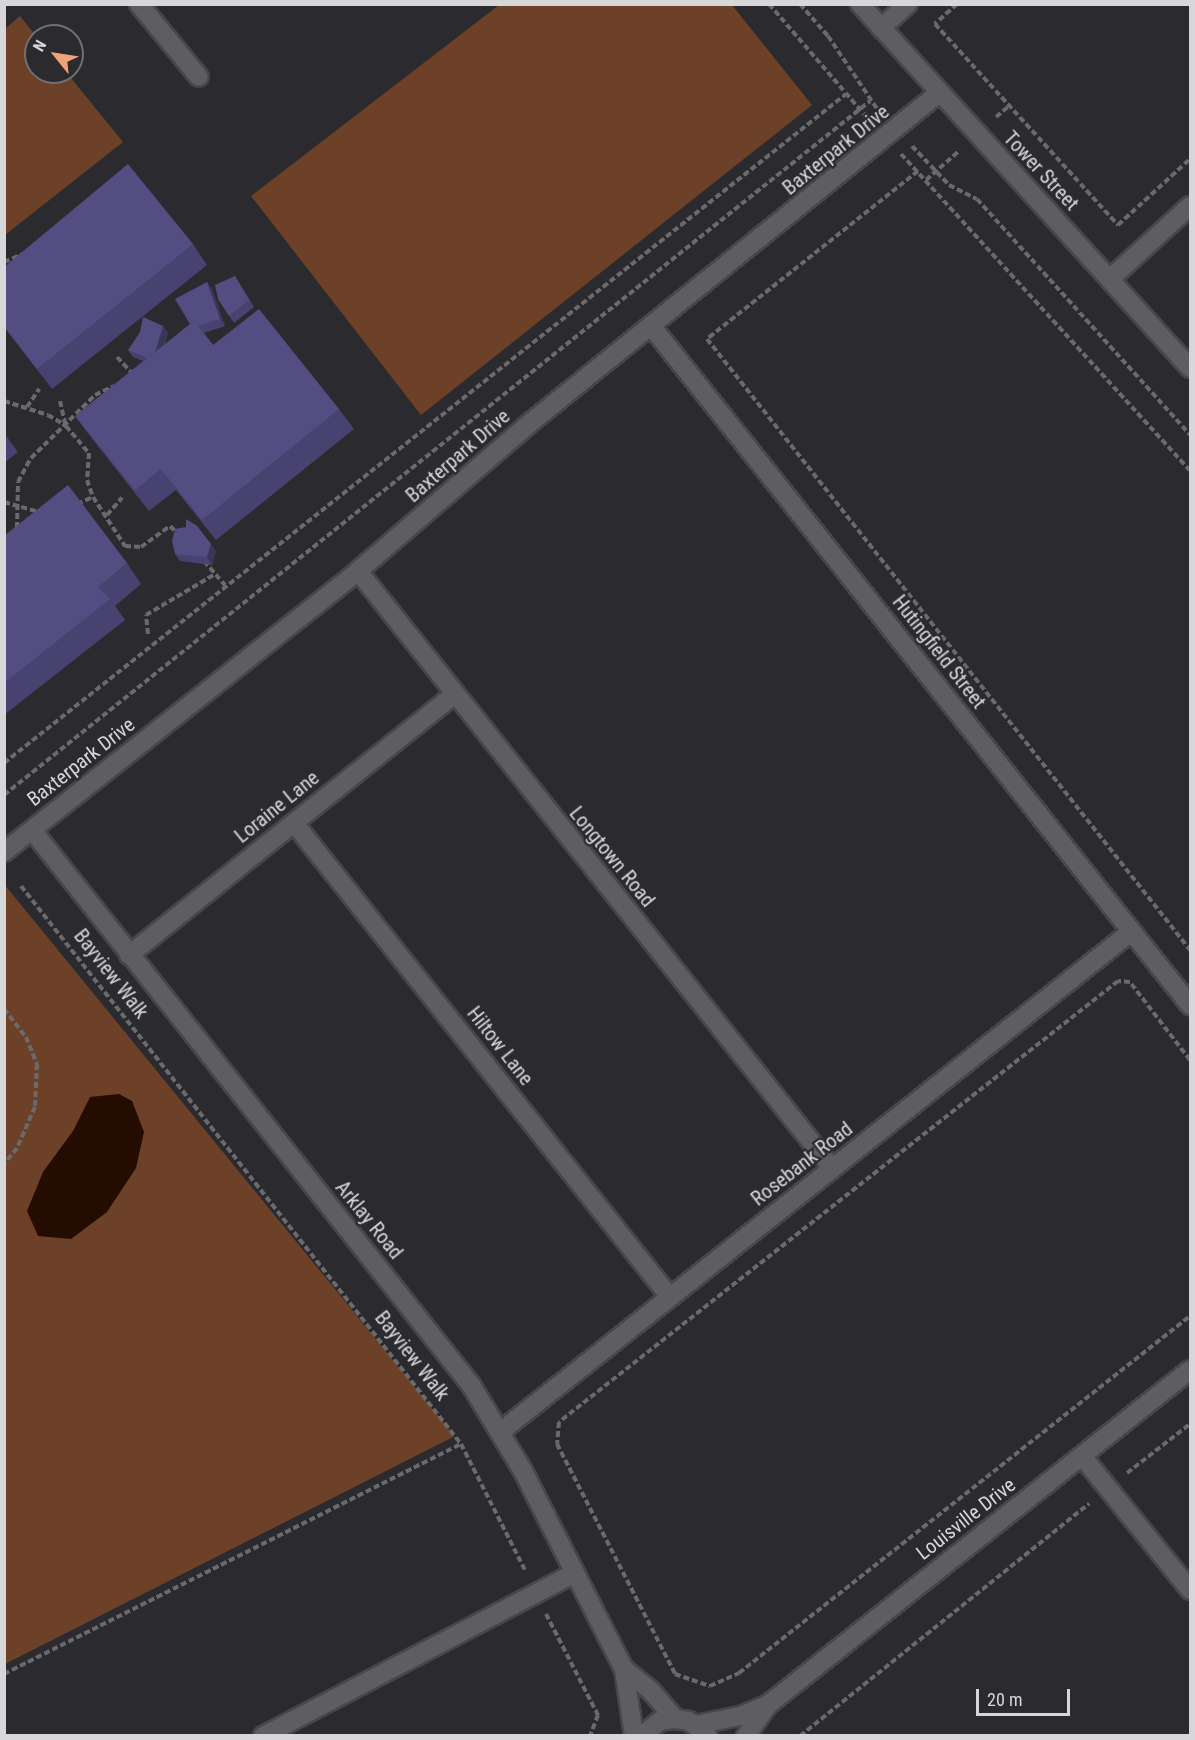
<!DOCTYPE html>
<style>
body{margin:0}
#map{position:relative;width:1195px;height:1740px;overflow:hidden;background:#2b2b2f;font-family:"Roboto Condensed",sans-serif}
div>[style]{position:absolute}
.green>*{inset:0;background:#6c4127}
.water>*{inset:0;background:#250c00}
.path>*{height:4px;margin-top:-2px;transform-origin:0;background:repeating-linear-gradient(90deg,#6a6a6d 0 6px,transparent 0 9px)}
.roads{filter:drop-shadow(2px 0 #474749) drop-shadow(-2px 0 #474749) drop-shadow(0 2px #474749) drop-shadow(0 -2px #474749)}
.minor>*{height:18px;margin:-9px;padding:0 9px;transform-origin:9px;border-radius:9px;background:#5e5e62}
.wall>*{inset:0;background:#47426f}
.shaded-wall>*{inset:0;background:#3a365a}
.building>*{inset:0;background:#534d81}
span{translate:-50% -50%;white-space:nowrap;text-align:center;line-height:1.15;-webkit-text-stroke:4.5px #2b2b2f;paint-order:stroke}
.street-label{font-size:20px;color:#d7d7d9}
.frame{position:absolute;inset:0;border:6px solid #d7d7d9;pointer-events:none}
.north{position:absolute;left:24px;top:24px;width:60px;height:60px;box-sizing:border-box;background:#2b2b2f;border:2px solid #707073;border-radius:50%;rotate:300deg;font-size:16px;font-weight:700;line-height:24px;text-align:center;color:#d7d7d9}
.north::after{content:'';display:block;margin:auto;width:21px;height:27px;background:#efa377;clip-path:polygon(50% 0,100% 100%,50% 72%,0 100%)}
.scale{position:absolute;left:976px;top:1689px;width:94px;height:27px;box-sizing:border-box;border:3px solid #d7d7d9;border-top:0;padding-left:8px;font-size:18px;line-height:21px;white-space:nowrap;color:#d7d7d9;-webkit-text-stroke:4px #2b2b2f;paint-order:stroke}
</style>
<div id="map">
<div class="green">
<i style="clip-path:polygon(499px 5px,732px 5px,812px 105px,421px 415px,251px 196px)"></i>
<i style="clip-path:polygon(20px 16px,36px 36px,36px 72px,66px 72px,123px 142px,5px 235px,5px 29px)"></i>
<i style="clip-path:polygon(4px 884px,455px 1436px,5px 1664px,4px 1664px)"></i>
</div>
<div class="water">
<i style="clip-path:polygon(119px 1094px,132px 1101px,144px 1132px,136px 1168px,107px 1212px,71px 1239px,38px 1236px,27px 1211px,43px 1172px,73px 1131px,90px 1097px)"></i>
</div>
<div class="path">
<i style="left:769px;top:4px;width:153px;rotate:49.2deg"></i>
<i style="left:800px;top:4px;width:43px;rotate:48.8deg"></i>
<i style="left:828px;top:36px;width:89px;rotate:56deg"></i>
<i style="left:957px;top:4px;width:30px;rotate:138deg"></i>
<i style="left:935px;top:24px;width:272px;rotate:47.7deg"></i>
<i style="left:1118px;top:225px;width:98px;rotate:-42.5deg"></i>
<i style="left:996px;top:117px;width:17px;rotate:-40deg"></i>
<i style="left:912px;top:146px;width:54px;rotate:46.5deg"></i>
<i style="left:949px;top:185px;width:31px;rotate:27deg"></i>
<i style="left:977px;top:199px;width:318px;rotate:47.9deg"></i>
<i style="left:901px;top:154px;width:428px;rotate:47.6deg"></i>
<i style="left:918px;top:171px;width:270px;rotate:141.5deg"></i>
<i style="left:707px;top:339px;width:779px;rotate:51.67deg"></i>
<i style="left:926px;top:180px;width:44px;rotate:-41.3deg"></i>
<i style="left:4px;top:262px;width:21px;rotate:-23deg"></i>
<i style="left:117px;top:357px;width:23px;rotate:47deg"></i>
<i style="left:4px;top:401px;width:46px;rotate:17.7deg"></i>
<i style="left:48px;top:415px;width:21px;rotate:31deg"></i>
<i style="left:66px;top:426px;width:35px;rotate:50deg"></i>
<i style="left:89px;top:453px;width:27px;rotate:94deg"></i>
<i style="left:87px;top:480px;width:18px;rotate:71deg"></i>
<i style="left:93px;top:497px;width:59px;rotate:56.9deg"></i>
<i style="left:125px;top:546px;width:16px;rotate:4deg"></i>
<i style="left:141px;top:547px;width:36px;rotate:-36deg"></i>
<i style="left:170px;top:526px;width:11px;rotate:45deg"></i>
<i style="left:60px;top:401px;width:26px;rotate:77deg"></i>
<i style="left:27px;top:407px;width:22px;rotate:-56deg"></i>
<i style="left:4px;top:502px;width:35px;rotate:16deg"></i>
<i style="left:77px;top:504px;width:17px;rotate:-24deg"></i>
<i style="left:107px;top:515px;width:23px;rotate:-49deg"></i>
<i style="left:17px;top:528px;width:46px;rotate:-88.8deg"></i>
<i style="left:18px;top:482px;width:27px;rotate:-62deg"></i>
<i style="left:31px;top:458px;width:90px;rotate:-44.5deg"></i>
<i style="left:95px;top:395px;width:21px;rotate:-25deg"></i>
<i style="left:204px;top:561px;width:32px;rotate:49deg"></i>
<i style="left:148px;top:634px;width:19px;rotate:-96deg"></i>
<i style="left:146px;top:615px;width:80px;rotate:-30.7deg"></i>
<i style="left:4px;top:763px;width:1075px;rotate:-38.47deg"></i>
<i style="left:4px;top:795px;width:1110px;rotate:-38.71deg"></i>
<i style="left:21px;top:886px;width:711px;rotate:51.74deg"></i>
<i style="left:461px;top:1444px;width:144px;rotate:63.1deg"></i>
<i style="left:4px;top:1009px;width:36px;rotate:52deg"></i>
<i style="left:26px;top:1037px;width:29px;rotate:68deg"></i>
<i style="left:37px;top:1064px;width:43px;rotate:92.7deg"></i>
<i style="left:35px;top:1107px;width:45px;rotate:113.7deg"></i>
<i style="left:17px;top:1148px;width:21px;rotate:129deg"></i>
<i style="left:1190px;top:1060px;width:98px;rotate:-127.6deg"></i>
<i style="left:1130px;top:982px;width:12px;rotate:-175deg"></i>
<i style="left:1118px;top:981px;width:712px;rotate:141.73deg"></i>
<i style="left:559px;top:1422px;width:22px;rotate:95deg"></i>
<i style="left:557px;top:1444px;width:259px;rotate:62.8deg"></i>
<i style="left:675px;top:1674px;width:37px;rotate:19deg"></i>
<i style="left:710px;top:1686px;width:32px;rotate:-24deg"></i>
<i style="left:739px;top:1673px;width:575px;rotate:-38.36deg"></i>
<i style="left:1127px;top:1473px;width:80px;rotate:-37.9deg"></i>
<i style="left:546px;top:1614px;width:114px;rotate:62.8deg"></i>
<i style="left:598px;top:1715px;width:22px;rotate:111deg"></i>
<i style="left:4px;top:1674px;width:512px;rotate:-26.72deg"></i>
<i style="left:800px;top:1736px;width:371px;rotate:-38.8deg"></i>
</div>
<div class="roads">
<div class="minor">
<i style="left:139px;top:4px;width:94px;rotate:50.6deg"></i>
<i style="left:860px;top:4px;width:491px;rotate:47.8deg"></i>
<i style="left:881px;top:28px;width:36px;rotate:-42deg"></i>
<i style="left:1110px;top:279px;width:108px;rotate:-42.4deg"></i>
<i style="left:652px;top:327px;width:866px;rotate:51.57deg"></i>
<i style="left:358px;top:571px;width:762px;rotate:51.55deg"></i>
<i style="left:294px;top:823px;width:605px;rotate:51.58deg"></i>
<i style="left:32px;top:830px;width:708px;rotate:51.66deg"></i>
<i style="left:471px;top:1385px;width:100px;rotate:58.8deg"></i>
<i style="left:523px;top:1471px;width:222px;rotate:63deg"></i>
<i style="left:624px;top:1669px;width:68px;rotate:81.5deg"></i>
<i style="left:4px;top:852px;width:452px;rotate:-38.4deg"></i>
<i style="left:358px;top:571px;width:227px;rotate:-40.7deg"></i>
<i style="left:530px;top:423px;width:526px;rotate:-38.9deg"></i>
<i style="left:129px;top:955px;width:416px;rotate:-38.7deg"></i>
<i style="left:500px;top:1432px;width:806px;rotate:-38.4deg"></i>
<i style="left:1082px;top:1456px;width:172px;rotate:51.1deg"></i>
<i style="left:624px;top:1669px;width:35px;rotate:39deg"></i>
<i style="left:651px;top:1691px;width:37px;rotate:49deg"></i>
<i style="left:695px;top:1725px;width:46px;rotate:-11.3deg"></i>
<i style="left:740px;top:1716px;width:31px;rotate:-22deg"></i>
<i style="left:769px;top:1704px;width:537px;rotate:-38.43deg"></i>
<i style="left:263px;top:1736px;width:352px;rotate:-27.6deg"></i>
<i style="left:642px;top:1736px;width:23px;rotate:-40deg"></i>
<i style="left:660px;top:1721px;width:15px;rotate:-8deg"></i>
<i style="left:675px;top:1719px;width:14px;rotate:8deg"></i>
<i style="left:689px;top:1721px;width:24px;rotate:38deg"></i>
<i style="left:746px;top:1736px;width:38px;rotate:-55deg"></i>
</div>
</div>
<div class="wall">
<i style="clip-path:polygon(193px 244px,207px 265px,52px 389px,4px 327px,4px 267px)"></i>
<i style="clip-path:polygon(235px 276px,254px 307px,234px 323px,218px 299px)"></i>
<i style="clip-path:polygon(207px 282px,212px 289px,225px 326px,204px 333px,213px 345px,339px 409px,354px 429px,216px 540px,176px 490px,149px 511px,90px 436px,75px 416px,143px 361px,133px 357px,128px 350px,163px 326px,168px 333px,165px 344px,190px 324px)"></i>
<i style="clip-path:polygon(4px 433px,18px 452px,4px 463px)"></i>
<i style="clip-path:polygon(4px 536px,127px 563px,141px 584px,115px 606px,125px 620px,4px 715px)"></i>
<i style="clip-path:polygon(216px 551px,212px 565px,180px 561px,175px 554px)"></i>
</div>
<div class="shaded-wall">
<i style="clip-path:polygon(207px 282px,212px 289px,225px 326px,220px 319px)"></i>
<i style="clip-path:polygon(163px 326px,168px 333px,157px 367px,153px 360px)"></i>
<i style="clip-path:polygon(211px 544px,216px 551px,212px 565px,207px 557px)"></i>
</div>
<div class="building">
<i style="clip-path:polygon(128px 164px,193px 244px,37px 369px,4px 326px,4px 267px)"></i>
<i style="clip-path:polygon(235px 276px,249px 300px,229px 316px,218px 299px,215px 285px)"></i>
<i style="clip-path:polygon(207px 282px,220px 319px,198px 326px,194px 321px,190px 324px,175px 299px)"></i>
<i style="clip-path:polygon(259px 309px,339px 409px,202px 520px,161px 469px,135px 490px,75px 416px,194px 321px,213px 345px)"></i>
<i style="clip-path:polygon(143px 317px,163px 326px,155px 352px,148px 358px,128px 350px,140px 332px)"></i>
<i style="clip-path:polygon(68px 485px,127px 563px,98px 587px,110px 599px,4px 683px,4px 536px)"></i>
<i style="clip-path:polygon(186px 519px,197px 526px,211px 544px,207px 557px,175px 554px,172px 541px,175px 529px,186px 527px)"></i>
</div>
<div class="street-label">
<span style="left:836px;top:150px;rotate:-39deg">Baxterpark Drive</span>
<span style="left:1041px;top:171px;rotate:47deg">Tower Street</span>
<span style="left:458px;top:456px;rotate:-41deg">Baxterpark Drive</span>
<span style="left:939px;top:652px;rotate:52deg">Hutingfield Street</span>
<span style="left:81px;top:762px;rotate:-38deg">Baxterpark Drive</span>
<span style="left:277px;top:807px;rotate:-39deg">Loraine Lane</span>
<span style="left:612px;top:857px;rotate:51deg">Longtown Road</span>
<span style="left:111px;top:974px;rotate:52deg">Bayview Walk</span>
<span style="left:500px;top:1046px;rotate:52deg">Hiltow Lane</span>
<span style="left:802px;top:1164px;rotate:-38deg">Rosebank Road</span>
<span style="left:369px;top:1220px;rotate:51deg">Arklay Road</span>
<span style="left:412px;top:1356px;rotate:52deg">Bayview Walk</span>
<span style="left:966px;top:1519px;rotate:-38deg">Louisville Drive</span>
</div>
<div class="frame"></div>
<div class="north">N</div>
<div class="scale">20 m</div>
</div>
